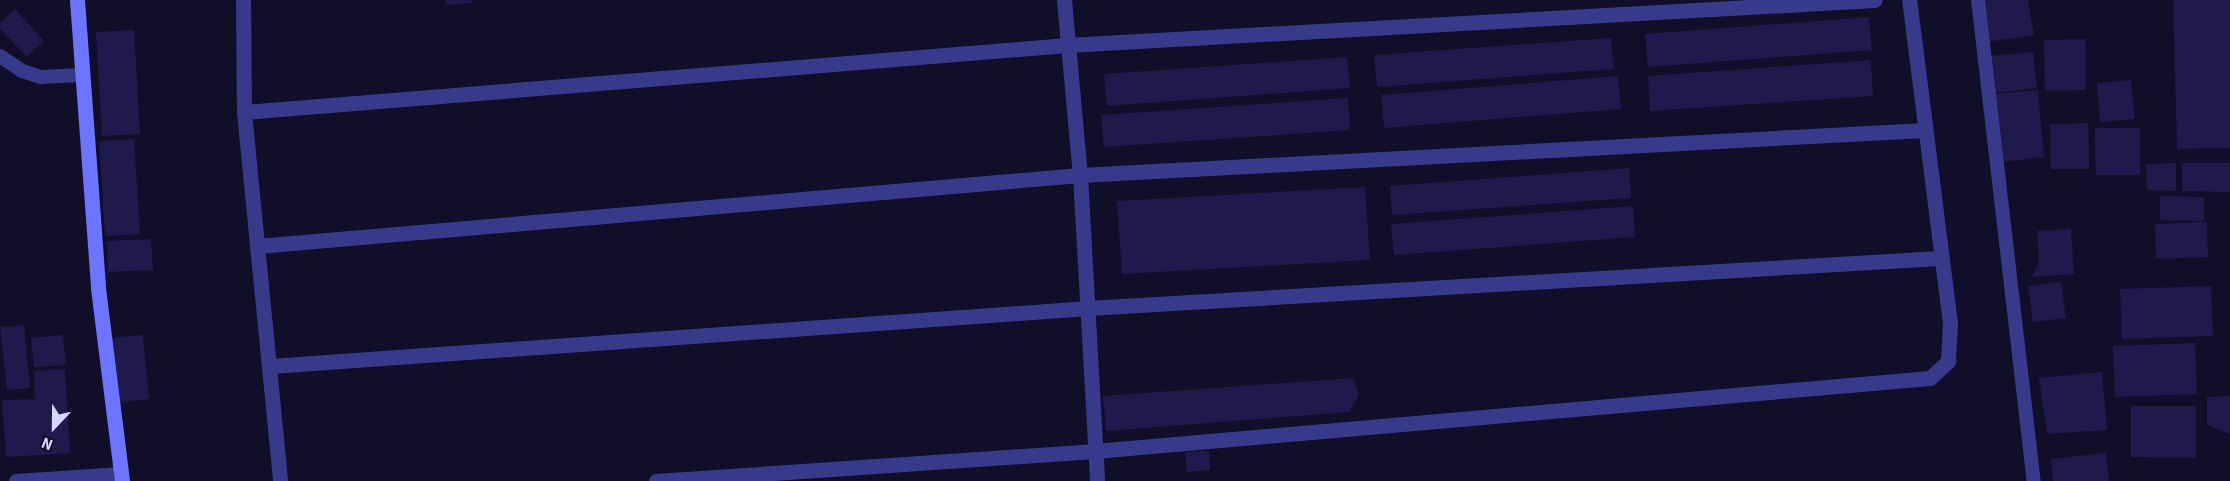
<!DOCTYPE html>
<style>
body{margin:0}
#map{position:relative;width:2230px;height:481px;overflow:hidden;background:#110e29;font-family:"Source Sans 3",sans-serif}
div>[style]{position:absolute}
.building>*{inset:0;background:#20194b}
.lane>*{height:14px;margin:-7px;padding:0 7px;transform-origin:7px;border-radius:7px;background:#37398b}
.street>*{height:15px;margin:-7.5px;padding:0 7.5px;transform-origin:7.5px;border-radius:7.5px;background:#37398b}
.secondary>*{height:15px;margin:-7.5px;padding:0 7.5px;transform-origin:7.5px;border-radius:7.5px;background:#6d74ff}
span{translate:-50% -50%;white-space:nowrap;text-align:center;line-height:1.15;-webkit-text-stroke:6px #110e29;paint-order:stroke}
.north{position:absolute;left:24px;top:397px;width:60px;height:60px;-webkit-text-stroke:4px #110e29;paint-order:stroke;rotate:202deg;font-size:16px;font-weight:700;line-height:24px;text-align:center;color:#d8d6ff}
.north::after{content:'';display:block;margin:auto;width:21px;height:27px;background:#d8d6ff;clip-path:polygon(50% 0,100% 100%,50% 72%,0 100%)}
</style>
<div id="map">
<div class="building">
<i style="clip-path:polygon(446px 0,472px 0,472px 3px,446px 5px)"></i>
<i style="clip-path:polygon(1980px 0,2028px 0,2034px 35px,1986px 42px)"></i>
<i style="clip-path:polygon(2173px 0,2230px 0,2230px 148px,2177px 149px)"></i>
<i style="clip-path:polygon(15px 9px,44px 41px,27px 57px,0 29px,0 23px)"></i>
<i style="clip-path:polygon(1869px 17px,1872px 50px,1648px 67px,1645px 34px)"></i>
<i style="clip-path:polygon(134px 30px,140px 134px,102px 136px,96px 32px)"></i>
<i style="clip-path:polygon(1611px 38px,1614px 69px,1377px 87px,1374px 55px)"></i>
<i style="clip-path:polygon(2085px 39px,2086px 90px,2045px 91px,2044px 40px)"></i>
<i style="clip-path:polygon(2033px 52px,2037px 88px,1993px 93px,1989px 56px)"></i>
<i style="clip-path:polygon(1347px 57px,1350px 88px,1107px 106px,1104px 74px)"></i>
<i style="clip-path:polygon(1871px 60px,1873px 96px,1650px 111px,1648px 76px)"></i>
<i style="clip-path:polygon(1618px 76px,1621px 109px,1384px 128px,1381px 95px)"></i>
<i style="clip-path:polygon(2131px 80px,2135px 119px,2100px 122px,2097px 83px)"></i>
<i style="clip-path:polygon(2038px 90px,2044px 157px,2000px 162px,1993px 94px)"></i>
<i style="clip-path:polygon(1348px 98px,1350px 130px,1104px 147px,1101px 115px)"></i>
<i style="clip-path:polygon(2088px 123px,2089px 169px,2051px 169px,2050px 124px)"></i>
<i style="clip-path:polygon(2095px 128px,2140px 128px,2140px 175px,2096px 175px)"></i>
<i style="clip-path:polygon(134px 139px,140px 234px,105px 236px,99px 141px)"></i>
<i style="clip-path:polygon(2176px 163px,2176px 191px,2147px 190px,2146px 164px)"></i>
<i style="clip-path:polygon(2182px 163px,2230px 163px,2230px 192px,2182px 191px)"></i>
<i style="clip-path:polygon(1629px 168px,1631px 198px,1392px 215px,1390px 186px)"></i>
<i style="clip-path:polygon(1365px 187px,1370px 260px,1122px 274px,1117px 201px)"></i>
<i style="clip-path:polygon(2160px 196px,2204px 197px,2204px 221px,2160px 220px)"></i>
<i style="clip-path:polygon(1633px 206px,1635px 237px,1394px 255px,1391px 224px)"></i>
<i style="clip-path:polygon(2207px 222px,2208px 257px,2156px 259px,2155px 224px)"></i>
<i style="clip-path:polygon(2071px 229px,2074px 274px,2031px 277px,2039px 264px,2037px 231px)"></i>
<i style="clip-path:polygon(151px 239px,153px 270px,108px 272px,107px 241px)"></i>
<i style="clip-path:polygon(2061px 282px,2066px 318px,2033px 322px,2028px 286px)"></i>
<i style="clip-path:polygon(2211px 286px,2213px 336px,2122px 339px,2120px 289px)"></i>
<i style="clip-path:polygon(24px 325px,30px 388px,7px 390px,0 327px)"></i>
<i style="clip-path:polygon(63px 335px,66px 365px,34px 367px,31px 338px)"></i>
<i style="clip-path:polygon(143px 335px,149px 399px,116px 403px,109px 338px)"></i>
<i style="clip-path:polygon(2195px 343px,2197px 394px,2115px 397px,2113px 346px)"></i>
<i style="clip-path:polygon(65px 369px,70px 453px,6px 457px,2px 400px,35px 399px,34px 371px)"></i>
<i style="clip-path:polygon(2102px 372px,2107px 430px,2047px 434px,2039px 378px)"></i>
<i style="clip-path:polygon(1353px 378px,1359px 395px,1349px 412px,1106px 431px,1103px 396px)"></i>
<i style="clip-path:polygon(2230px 396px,2230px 434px,2207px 425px,2207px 397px)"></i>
<i style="clip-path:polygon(2131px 406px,2196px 406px,2196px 458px,2131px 457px)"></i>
<i style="clip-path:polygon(1209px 451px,1210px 470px,1187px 472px,1185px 452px)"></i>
<i style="clip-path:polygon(2106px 453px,2109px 481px,2053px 481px,2051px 459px)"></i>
</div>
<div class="lane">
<i style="left:1978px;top:0;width:484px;rotate:83.4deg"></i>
<i style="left:0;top:56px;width:27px;rotate:34deg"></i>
<i style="left:22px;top:71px;width:20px;rotate:18deg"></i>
<i style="left:41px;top:77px;width:40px;rotate:-2.9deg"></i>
</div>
<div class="street">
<i style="left:243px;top:0;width:112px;rotate:89.5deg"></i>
<i style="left:244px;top:112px;width:371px;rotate:84.4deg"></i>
<i style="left:1064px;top:0;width:176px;rotate:84.8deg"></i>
<i style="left:1080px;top:175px;width:306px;rotate:86.8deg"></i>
<i style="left:244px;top:112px;width:826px;rotate:-4.65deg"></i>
<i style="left:1067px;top:45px;width:809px;rotate:-3.19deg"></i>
<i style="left:257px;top:246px;width:826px;rotate:-4.93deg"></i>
<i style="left:1080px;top:175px;width:846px;rotate:-3.05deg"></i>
<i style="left:271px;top:366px;width:819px;rotate:-4.06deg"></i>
<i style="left:1088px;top:308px;width:853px;rotate:-3.36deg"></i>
<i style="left:16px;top:481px;width:105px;rotate:-3.8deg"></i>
<i style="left:656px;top:481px;width:440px;rotate:-3.9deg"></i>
<i style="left:1095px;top:451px;width:838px;rotate:-5deg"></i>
<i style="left:1930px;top:378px;width:25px;rotate:-43deg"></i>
<i style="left:1948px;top:361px;width:38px;rotate:-87deg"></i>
<i style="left:1950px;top:323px;width:326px;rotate:-97.2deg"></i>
</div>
<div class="secondary">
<i style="left:77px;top:0;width:289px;rotate:85.8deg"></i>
<i style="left:98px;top:288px;width:194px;rotate:82.9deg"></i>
</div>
<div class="north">N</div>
</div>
